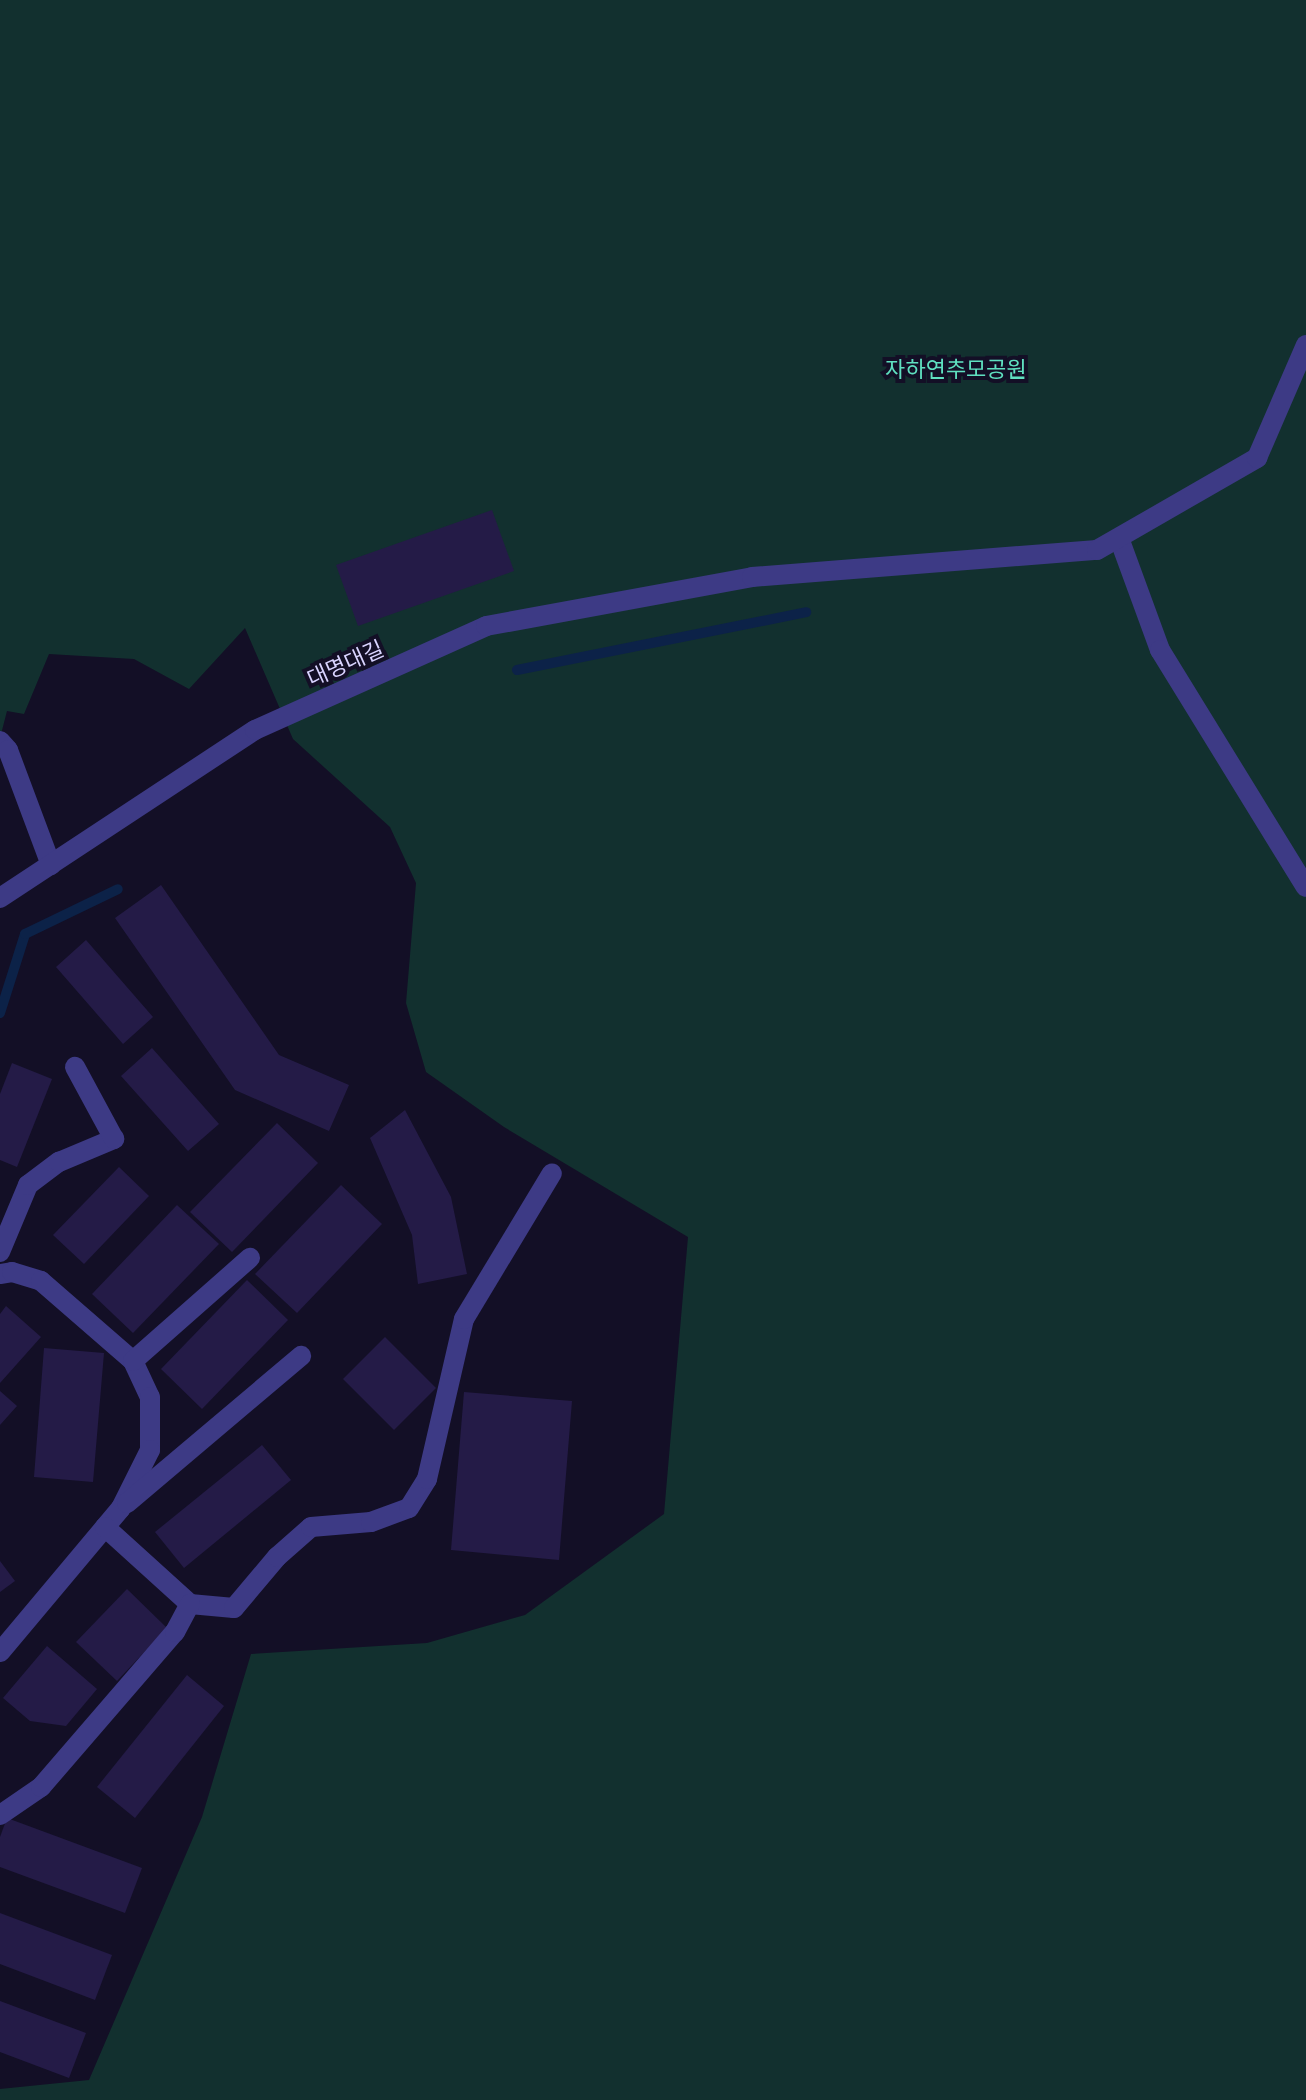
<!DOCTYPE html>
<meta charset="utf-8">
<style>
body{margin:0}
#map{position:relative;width:1306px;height:2100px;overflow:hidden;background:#130f26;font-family:"IBM Plex Sans","Noto Sans KR",sans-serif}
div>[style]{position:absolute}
.green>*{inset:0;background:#12302f}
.stream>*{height:10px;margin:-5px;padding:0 5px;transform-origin:5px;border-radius:5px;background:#0c2248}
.building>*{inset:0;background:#241b47}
.minor>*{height:20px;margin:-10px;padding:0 10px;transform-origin:10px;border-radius:10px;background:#3d3a85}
span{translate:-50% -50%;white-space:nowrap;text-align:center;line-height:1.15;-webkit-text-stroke:8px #130f26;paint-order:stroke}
.park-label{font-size:22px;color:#5fe0c0}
.street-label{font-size:22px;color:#d9d4ff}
</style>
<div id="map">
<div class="green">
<i style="clip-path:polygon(0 0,1306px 0,1306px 2100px,0 2100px,0 2089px,89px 2080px,202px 1817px,251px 1654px,427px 1643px,525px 1615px,664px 1514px,688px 1237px,504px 1127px,426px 1072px,406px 1003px,416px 883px,390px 827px,293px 739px,245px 628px,189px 689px,134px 659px,49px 654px,24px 714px,7px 711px,0 738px)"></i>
</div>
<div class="stream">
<i style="left:517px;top:670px;width:295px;rotate:-11.3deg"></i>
<i style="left:0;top:1013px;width:83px;rotate:-72.4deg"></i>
<i style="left:25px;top:934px;width:103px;rotate:-25.8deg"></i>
</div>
<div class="building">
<i style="clip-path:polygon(492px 510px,514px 571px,358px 626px,336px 565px)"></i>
<i style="clip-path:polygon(161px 885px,279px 1055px,349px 1085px,329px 1131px,235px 1090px,115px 918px)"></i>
<i style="clip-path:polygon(86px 940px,153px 1017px,123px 1044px,56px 967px)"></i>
<i style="clip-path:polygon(152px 1048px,219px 1124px,188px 1151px,121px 1076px)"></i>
<i style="clip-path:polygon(12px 1063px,52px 1079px,17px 1167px,0 1160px,0 1094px)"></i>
<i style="clip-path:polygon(405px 1110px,451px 1197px,467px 1274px,418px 1284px,412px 1235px,370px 1138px)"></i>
<i style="clip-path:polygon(277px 1123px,318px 1163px,232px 1252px,190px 1212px)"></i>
<i style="clip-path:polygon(119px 1167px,149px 1196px,84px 1264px,53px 1235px)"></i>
<i style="clip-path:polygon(341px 1185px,382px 1224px,297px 1313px,255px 1274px)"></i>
<i style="clip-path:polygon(177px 1205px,219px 1244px,133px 1333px,92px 1294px)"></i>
<i style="clip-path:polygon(247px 1280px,288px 1320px,202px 1409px,161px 1369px)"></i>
<i style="clip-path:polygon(6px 1306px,41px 1337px,0 1383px,0 1314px)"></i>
<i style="clip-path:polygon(385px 1337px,436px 1388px,394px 1430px,343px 1379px)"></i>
<i style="clip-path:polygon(44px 1348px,104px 1353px,93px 1482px,34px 1477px)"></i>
<i style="clip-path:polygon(0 1391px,17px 1406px,0 1425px)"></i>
<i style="clip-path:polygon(464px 1392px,572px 1401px,559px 1560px,451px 1550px)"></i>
<i style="clip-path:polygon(262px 1445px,291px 1480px,184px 1568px,155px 1532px)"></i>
<i style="clip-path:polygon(0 1561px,15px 1581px,0 1592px)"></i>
<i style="clip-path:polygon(127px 1589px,167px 1628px,117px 1681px,76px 1642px)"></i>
<i style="clip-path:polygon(47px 1646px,97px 1689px,66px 1726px,30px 1721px,3px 1698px)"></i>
<i style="clip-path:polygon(187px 1675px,224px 1706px,135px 1818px,97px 1787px)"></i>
<i style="clip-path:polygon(7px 1818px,142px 1868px,125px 1913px,0 1867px,0 1837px)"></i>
<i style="clip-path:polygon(0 1913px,112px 1955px,95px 2000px,0 1964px)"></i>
<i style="clip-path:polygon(0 2001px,86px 2033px,69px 2078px,0 2052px)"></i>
</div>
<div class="minor">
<i style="left:1119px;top:538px;width:119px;rotate:69.9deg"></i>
<i style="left:1160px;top:650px;width:278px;rotate:58.4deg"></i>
<i style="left:0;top:741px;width:12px;rotate:48deg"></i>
<i style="left:8px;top:750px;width:123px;rotate:69.5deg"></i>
<i style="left:0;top:898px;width:305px;rotate:-33.4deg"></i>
<i style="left:255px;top:730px;width:253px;rotate:-24.2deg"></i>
<i style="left:486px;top:626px;width:270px;rotate:-10.4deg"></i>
<i style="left:752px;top:577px;width:346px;rotate:-4.5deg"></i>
<i style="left:1097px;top:550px;width:185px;rotate:-29.9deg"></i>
<i style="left:1257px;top:458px;width:123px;rotate:-66.6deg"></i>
<i style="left:0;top:1252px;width:73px;rotate:-67.3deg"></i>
<i style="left:28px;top:1185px;width:39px;rotate:-37deg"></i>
<i style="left:59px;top:1162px;width:60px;rotate:-22.7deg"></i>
<i style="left:114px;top:1139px;width:82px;rotate:-118.4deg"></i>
<i style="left:0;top:1274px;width:12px;rotate:-9deg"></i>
<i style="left:12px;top:1272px;width:30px;rotate:17deg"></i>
<i style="left:41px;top:1281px;width:122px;rotate:41deg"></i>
<i style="left:133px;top:1361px;width:40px;rotate:65deg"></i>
<i style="left:150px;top:1397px;width:53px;rotate:90deg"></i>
<i style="left:150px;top:1450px;width:65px;rotate:116.6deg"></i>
<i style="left:121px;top:1508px;width:188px;rotate:130deg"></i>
<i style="left:133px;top:1361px;width:156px;rotate:-41.4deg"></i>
<i style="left:127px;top:1503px;width:228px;rotate:-40.2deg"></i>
<i style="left:105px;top:1527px;width:115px;rotate:42.2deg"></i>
<i style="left:190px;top:1604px;width:44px;rotate:5.2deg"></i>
<i style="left:234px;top:1608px;width:67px;rotate:-49.9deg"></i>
<i style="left:277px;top:1557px;width:45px;rotate:-41.4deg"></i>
<i style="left:311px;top:1527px;width:60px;rotate:-4.8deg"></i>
<i style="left:371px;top:1522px;width:40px;rotate:-20.2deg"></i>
<i style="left:409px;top:1508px;width:34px;rotate:-58deg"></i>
<i style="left:427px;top:1479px;width:164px;rotate:-77deg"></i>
<i style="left:464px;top:1319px;width:170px;rotate:-58.9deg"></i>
<i style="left:0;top:1815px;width:50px;rotate:-34.3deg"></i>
<i style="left:41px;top:1787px;width:205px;rotate:-49.2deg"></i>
<i style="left:175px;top:1632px;width:32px;rotate:-62deg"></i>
</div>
<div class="park-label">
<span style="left:956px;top:369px">자하연추모공원</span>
</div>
<div class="street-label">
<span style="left:345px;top:663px;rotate:-24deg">대명대길</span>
</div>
</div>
